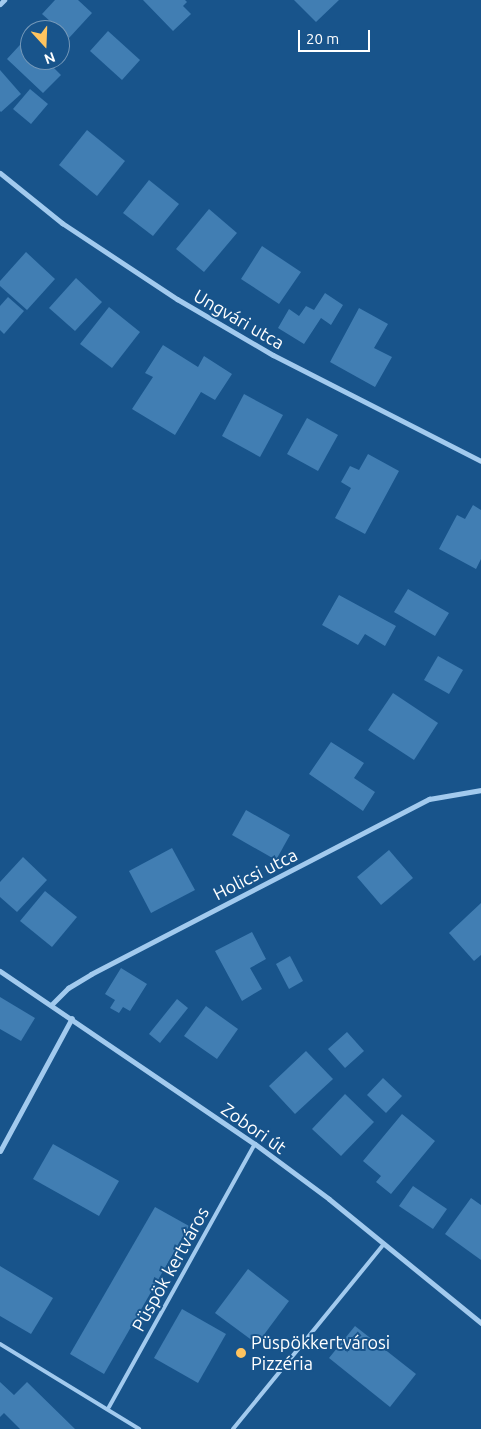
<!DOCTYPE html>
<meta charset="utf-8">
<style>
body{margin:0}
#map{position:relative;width:481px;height:1429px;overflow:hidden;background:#18548b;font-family:Ubuntu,sans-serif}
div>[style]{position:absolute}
.building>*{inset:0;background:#417eb3}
.lane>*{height:4px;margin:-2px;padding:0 2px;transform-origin:2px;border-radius:2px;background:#a2caee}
.street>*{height:5px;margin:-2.5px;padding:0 2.5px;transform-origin:2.5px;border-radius:2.5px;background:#a2caee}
.dots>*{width:14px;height:14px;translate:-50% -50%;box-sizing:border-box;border:2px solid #18548b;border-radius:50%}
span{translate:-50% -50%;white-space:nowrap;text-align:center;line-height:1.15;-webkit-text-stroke:4px #18548b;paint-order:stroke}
.street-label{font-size:18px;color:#fff}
.poi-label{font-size:18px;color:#fff}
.left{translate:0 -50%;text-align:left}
.north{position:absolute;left:20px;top:20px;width:50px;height:50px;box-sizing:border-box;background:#18548b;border:1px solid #7498b9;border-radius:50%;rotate:160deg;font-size:14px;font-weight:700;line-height:20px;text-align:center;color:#fff}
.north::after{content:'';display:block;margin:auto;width:18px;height:22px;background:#ffc45f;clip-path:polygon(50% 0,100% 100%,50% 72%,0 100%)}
.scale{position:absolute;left:298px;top:30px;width:72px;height:22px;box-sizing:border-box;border:2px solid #fff;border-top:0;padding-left:6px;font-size:15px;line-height:18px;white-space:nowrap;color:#fff;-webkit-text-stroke:4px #18548b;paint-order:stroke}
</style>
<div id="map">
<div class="building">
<i style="clip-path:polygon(55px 0,78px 0,92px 13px,69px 38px,42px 14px)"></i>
<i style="clip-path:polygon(143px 0,185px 0,187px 2px,183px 6px,191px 14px,173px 31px)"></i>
<i style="clip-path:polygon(294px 0,339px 0,316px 22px)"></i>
<i style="clip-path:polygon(108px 31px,140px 60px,122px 80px,90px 51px)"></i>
<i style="clip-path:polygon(30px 34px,30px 60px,56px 60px,51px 65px,61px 75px,43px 93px,7px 59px)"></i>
<i style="clip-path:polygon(0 70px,21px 94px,1px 112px,0 111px)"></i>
<i style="clip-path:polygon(30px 89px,48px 104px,31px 124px,13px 109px)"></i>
<i style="clip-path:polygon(87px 130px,125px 161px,97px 196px,59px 165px)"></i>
<i style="clip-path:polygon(149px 180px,179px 204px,153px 236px,123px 213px)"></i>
<i style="clip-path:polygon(209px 209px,237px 233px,204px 272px,176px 249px)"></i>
<i style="clip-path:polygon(262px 246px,301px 272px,279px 304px,241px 279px)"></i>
<i style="clip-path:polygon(26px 252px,55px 279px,27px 310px,0 286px,0 281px)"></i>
<i style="clip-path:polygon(76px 278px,102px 302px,75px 331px,49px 308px)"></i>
<i style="clip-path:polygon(325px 293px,343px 305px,331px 325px,321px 318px,304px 344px,278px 328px,289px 309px,299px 316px,306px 306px,314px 310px)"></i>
<i style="clip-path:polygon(8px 297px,24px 311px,4px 334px,0 330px,0 306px)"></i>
<i style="clip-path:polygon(109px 307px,140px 332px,112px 368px,80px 344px)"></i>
<i style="clip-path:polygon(359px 308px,388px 324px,374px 348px,392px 357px,375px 387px,330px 362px)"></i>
<i style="clip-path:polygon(163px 345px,198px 367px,204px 356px,232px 374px,215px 400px,201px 392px,175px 435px,132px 409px,153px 377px,145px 373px)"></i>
<i style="clip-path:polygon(244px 394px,283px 415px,260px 457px,222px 436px)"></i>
<i style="clip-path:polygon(307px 418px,338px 435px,318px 471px,287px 454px)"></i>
<i style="clip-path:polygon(368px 454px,399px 471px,365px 534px,335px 518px,351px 488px,341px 482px,350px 466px,359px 470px)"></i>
<i style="clip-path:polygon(473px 505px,481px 510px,481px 559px,476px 569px,439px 549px,457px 515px,465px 519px)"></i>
<i style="clip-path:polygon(408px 589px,449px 613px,435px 636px,394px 612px)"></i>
<i style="clip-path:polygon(339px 595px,396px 626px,385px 646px,365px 634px,358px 645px,322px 625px)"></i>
<i style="clip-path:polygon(438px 656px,463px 670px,449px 694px,424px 680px)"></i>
<i style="clip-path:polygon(393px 693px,438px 723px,414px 760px,368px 730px)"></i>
<i style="clip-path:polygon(331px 742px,364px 763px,354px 778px,375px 792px,363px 811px,309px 774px)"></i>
<i style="clip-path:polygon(246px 810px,290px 835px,276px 860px,232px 835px)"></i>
<i style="clip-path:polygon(172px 848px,195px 890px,151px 913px,129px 871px)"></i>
<i style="clip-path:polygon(389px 850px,413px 878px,381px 905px,357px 877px)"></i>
<i style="clip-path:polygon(23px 857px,47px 880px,17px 912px,0 897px,0 882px)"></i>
<i style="clip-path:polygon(45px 891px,77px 917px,52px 947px,20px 921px)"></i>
<i style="clip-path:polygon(481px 903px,481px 955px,474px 961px,449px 933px)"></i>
<i style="clip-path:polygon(252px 932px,266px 959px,250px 968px,262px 989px,242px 1001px,215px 951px)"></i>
<i style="clip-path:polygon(290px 956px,303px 981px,289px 989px,276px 964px)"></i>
<i style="clip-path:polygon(121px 968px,147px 984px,130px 1011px,123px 1007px,119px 1013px,110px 1008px,115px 1000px,105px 994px)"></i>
<i style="clip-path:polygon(0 997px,35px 1018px,21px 1041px,0 1029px)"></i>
<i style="clip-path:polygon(177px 999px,188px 1008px,160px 1043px,149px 1034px)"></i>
<i style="clip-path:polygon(206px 1006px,238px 1029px,217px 1059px,184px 1036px)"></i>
<i style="clip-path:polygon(347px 1032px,364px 1051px,345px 1068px,328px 1049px)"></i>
<i style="clip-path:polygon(306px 1051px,333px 1079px,295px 1114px,269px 1086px)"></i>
<i style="clip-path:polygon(383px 1078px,402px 1096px,386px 1113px,367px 1095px)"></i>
<i style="clip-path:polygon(345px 1094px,374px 1122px,341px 1156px,312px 1129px)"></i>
<i style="clip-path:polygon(402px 1114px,435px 1141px,391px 1194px,376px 1182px,381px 1176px,363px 1161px)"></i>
<i style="clip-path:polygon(53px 1144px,119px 1181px,99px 1216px,33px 1179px)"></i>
<i style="clip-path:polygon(413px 1186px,447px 1209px,433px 1229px,399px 1206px)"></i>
<i style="clip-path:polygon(471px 1198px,481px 1205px,481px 1260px,445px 1234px)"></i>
<i style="clip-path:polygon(155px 1207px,189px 1226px,104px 1374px,70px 1354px)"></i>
<i style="clip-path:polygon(0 1266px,53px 1298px,31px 1334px,0 1316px)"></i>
<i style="clip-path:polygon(248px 1269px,289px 1301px,257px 1344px,215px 1313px)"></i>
<i style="clip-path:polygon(182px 1309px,226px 1334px,198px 1383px,154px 1358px)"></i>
<i style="clip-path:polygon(355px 1326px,416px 1374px,390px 1407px,329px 1358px)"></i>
<i style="clip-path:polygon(0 1382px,14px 1395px,27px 1382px,75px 1429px,20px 1429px,4px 1413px,0 1417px)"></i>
</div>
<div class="lane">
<i style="left:0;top:1344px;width:163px;rotate:31.4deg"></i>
<i style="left:109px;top:1407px;width:301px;rotate:-61deg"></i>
<i style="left:233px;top:1429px;width:239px;rotate:-50.8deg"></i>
</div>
<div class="street">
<i style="left:0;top:4px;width:6px;rotate:-45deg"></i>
<i style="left:0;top:173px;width:80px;rotate:38.9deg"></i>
<i style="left:62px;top:223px;width:138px;rotate:33.5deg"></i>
<i style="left:177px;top:299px;width:111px;rotate:30.3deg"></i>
<i style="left:273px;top:355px;width:233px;rotate:27deg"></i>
<i style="left:0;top:971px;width:308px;rotate:34.2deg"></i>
<i style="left:255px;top:1144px;width:92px;rotate:36.6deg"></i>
<i style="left:329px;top:1199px;width:196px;rotate:39.2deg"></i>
<i style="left:52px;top:1004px;width:23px;rotate:-45deg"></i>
<i style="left:68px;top:988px;width:27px;rotate:-31deg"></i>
<i style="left:91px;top:974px;width:381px;rotate:-27.4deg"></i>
<i style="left:429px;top:799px;width:53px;rotate:-9.8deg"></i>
<i style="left:0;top:1151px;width:151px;rotate:-61.6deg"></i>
</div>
<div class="dots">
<i style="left:241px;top:1353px;background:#ffc45f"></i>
</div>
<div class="street-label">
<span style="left:239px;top:319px;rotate:30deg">Ungvári utca</span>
<span style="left:255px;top:874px;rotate:-27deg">Holicsi utca</span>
<span style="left:254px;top:1128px;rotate:35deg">Zobori út</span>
<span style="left:170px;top:1269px;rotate:-61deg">Püspök kertváros</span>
</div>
<div class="poi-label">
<span class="left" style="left:251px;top:1353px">Püspökkertvárosi<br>Pizzéria</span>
</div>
<div class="north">N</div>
<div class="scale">20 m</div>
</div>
